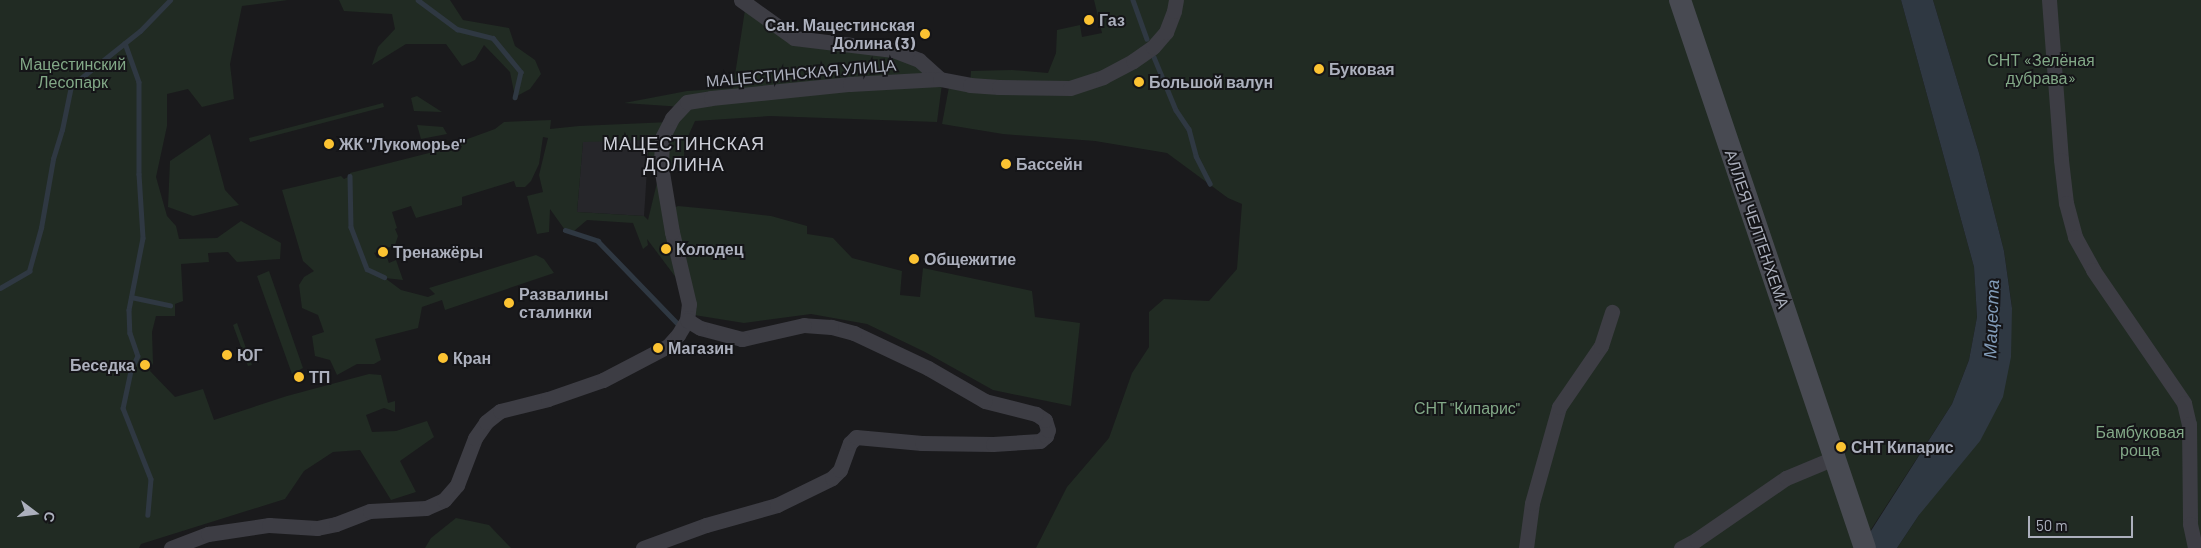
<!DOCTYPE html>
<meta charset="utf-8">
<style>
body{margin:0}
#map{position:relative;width:2201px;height:548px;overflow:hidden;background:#1a1a1c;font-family:Barlow,sans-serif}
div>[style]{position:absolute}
.built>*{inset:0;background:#26262a}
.green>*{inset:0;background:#212b23}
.water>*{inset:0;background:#2f3842}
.stream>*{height:4.5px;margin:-2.25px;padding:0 2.25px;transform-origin:2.25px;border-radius:2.25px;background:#2f3842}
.minor>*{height:15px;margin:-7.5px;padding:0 7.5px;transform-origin:7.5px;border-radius:7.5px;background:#3d3d44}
.secondary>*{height:22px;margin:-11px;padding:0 11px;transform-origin:11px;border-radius:11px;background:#484a52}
.dots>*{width:14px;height:14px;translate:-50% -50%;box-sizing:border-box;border:2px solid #151518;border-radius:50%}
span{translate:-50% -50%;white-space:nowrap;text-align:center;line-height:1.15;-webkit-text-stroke:4px #151518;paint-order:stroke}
.poi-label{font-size:16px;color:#acb0bd;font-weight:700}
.left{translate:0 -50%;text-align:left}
.right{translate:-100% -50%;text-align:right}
.park-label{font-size:16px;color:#82a887}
.street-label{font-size:16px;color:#acb0bd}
.neighbourhood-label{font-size:18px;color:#cdcfd8;letter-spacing:1px}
.water-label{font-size:18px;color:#829cb9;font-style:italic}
.north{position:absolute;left:10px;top:488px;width:50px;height:50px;-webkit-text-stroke:4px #151518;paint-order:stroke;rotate:105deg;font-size:14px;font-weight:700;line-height:20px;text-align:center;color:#acb0bd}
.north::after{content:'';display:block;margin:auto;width:18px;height:22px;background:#acb0bd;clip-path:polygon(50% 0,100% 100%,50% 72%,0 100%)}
.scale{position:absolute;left:2028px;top:516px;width:105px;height:22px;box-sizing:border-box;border:2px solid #acb0bd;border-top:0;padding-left:6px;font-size:15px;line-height:18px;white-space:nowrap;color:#acb0bd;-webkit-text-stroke:4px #151518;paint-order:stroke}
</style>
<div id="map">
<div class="built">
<i style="clip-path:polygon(649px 139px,644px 216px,577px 212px,583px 141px)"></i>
</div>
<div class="green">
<i style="clip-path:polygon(0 0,288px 0,242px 6px,230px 64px,234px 99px,202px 107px,188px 89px,167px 94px,167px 126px,156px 177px,167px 216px,176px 226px,179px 239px,217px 238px,241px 221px,281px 243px,280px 259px,237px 262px,228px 252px,208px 253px,209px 262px,181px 264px,183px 301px,175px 304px,175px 316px,156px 316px,152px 332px,153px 363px,150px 371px,175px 397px,203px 389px,214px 420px,287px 396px,369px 374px,381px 375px,388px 403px,395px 401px,395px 412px,384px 408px,366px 415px,372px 432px,396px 431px,427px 421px,434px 437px,400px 461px,416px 492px,391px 500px,360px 450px,333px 452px,304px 471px,285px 499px,141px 544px,139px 548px,0 548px)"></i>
<i style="clip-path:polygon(339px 0,450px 0,463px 20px,509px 28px,515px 46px,535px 60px,541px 74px,530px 89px,515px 97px,510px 72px,484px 45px,475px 60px,462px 66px,446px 44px,406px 44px,372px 65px,378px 47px,395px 29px,392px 14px,344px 11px)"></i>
<i style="clip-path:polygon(1094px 0,1901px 0,1974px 267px,1977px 317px,1969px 360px,1952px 404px,1859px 548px,1036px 548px,1067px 487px,1109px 438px,1132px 373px,1149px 347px,1149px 312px,1164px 299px,1209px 301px,1237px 269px,1242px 204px,1228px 198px,1167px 153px,1095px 141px,1003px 134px,942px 124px,949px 87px,970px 85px,971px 71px,1012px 70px,1048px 73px,1056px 53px,1057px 30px,1080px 25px,1082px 37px,1102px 33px)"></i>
<i style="clip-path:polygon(1933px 0,2201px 0,2201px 548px,1897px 548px,1919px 515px,2012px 307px,2004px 251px,1979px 153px)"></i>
<i style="clip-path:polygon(evenodd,745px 10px,798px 46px,893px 50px,942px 84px,937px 122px,770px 116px,695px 121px,685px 143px,683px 168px,661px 166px,669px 210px,678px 206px,720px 210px,771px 216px,807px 226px,807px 234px,833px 238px,852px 258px,902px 271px,900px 295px,920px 297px,923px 268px,1032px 291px,1035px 317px,1080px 323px,1071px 406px,993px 390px,925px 352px,867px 324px,811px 314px,744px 323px,688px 314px,686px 291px,647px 239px,648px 245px,643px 249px,633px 223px,587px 220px,574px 231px,565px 230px,550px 209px,549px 232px,537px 234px,527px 196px,543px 192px,539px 175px,548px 138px,543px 137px,539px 164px,531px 181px,525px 187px,516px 187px,514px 181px,462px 197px,462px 205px,459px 206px,416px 218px,411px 206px,392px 212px,397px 228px,395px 229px,398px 236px,395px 245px,374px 253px,377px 258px,386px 255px,389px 263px,396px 260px,403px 280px,385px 278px,401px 290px,428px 297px,435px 294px,429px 288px,536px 255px,544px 259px,554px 273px,445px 310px,442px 300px,422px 307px,418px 328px,375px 339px,381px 360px,374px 364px,357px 364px,337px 375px,330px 360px,315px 356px,312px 336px,324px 332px,318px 315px,302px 308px,299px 285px,304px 277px,314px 271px,303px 261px,282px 190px,341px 176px,344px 179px,350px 176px,350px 173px,429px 153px,495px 129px,504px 122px,551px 120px,550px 129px,579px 126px,670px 122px,683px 107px,624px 103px,687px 91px,733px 88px,745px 10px,649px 140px,648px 159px,661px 166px,648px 220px,644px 216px,577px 212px,583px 142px,649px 140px)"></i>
<i style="clip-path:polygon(417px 96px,442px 112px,414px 111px,411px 98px)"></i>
<i style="clip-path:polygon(383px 103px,384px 107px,250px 142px,249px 138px)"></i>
<i style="clip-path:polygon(417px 125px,443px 127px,447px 134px,421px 139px)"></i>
<i style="clip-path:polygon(210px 134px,225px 190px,239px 205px,193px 216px,168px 207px,170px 161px)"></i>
<i style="clip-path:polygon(269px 271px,303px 368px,292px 374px,257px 276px)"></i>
<i style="clip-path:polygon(237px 323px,252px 365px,248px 366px,233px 325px)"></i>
<i style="clip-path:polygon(456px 518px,489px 525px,511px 548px,425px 548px,431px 538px)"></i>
</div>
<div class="water">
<i style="clip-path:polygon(1901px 0,1933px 0,1979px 153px,2004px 251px,2012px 308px,2011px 357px,2003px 397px,1980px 441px,1919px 515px,1897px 548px,1860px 548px,1952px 404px,1969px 360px,1977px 317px,1974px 267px)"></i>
</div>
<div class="stream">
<i style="left:418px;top:0;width:49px;rotate:36.6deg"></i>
<i style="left:457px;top:29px;width:37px;rotate:14deg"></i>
<i style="left:493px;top:38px;width:44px;rotate:50.5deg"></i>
<i style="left:521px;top:72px;width:26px;rotate:103deg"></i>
<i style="left:1133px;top:0;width:41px;rotate:70.3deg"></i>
<i style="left:125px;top:43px;width:41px;rotate:70.3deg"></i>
<i style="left:139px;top:82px;width:92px;rotate:90deg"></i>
<i style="left:139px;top:174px;width:64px;rotate:86.4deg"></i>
<i style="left:143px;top:238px;width:73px;rotate:101deg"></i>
<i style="left:129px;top:310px;width:23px;rotate:88deg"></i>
<i style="left:130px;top:333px;width:24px;rotate:71deg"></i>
<i style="left:138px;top:356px;width:17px;rotate:115deg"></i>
<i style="left:131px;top:371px;width:38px;rotate:102deg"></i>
<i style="left:123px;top:408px;width:76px;rotate:68.5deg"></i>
<i style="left:151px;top:479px;width:36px;rotate:95deg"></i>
<i style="left:1154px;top:57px;width:57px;rotate:67.5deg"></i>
<i style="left:1176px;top:110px;width:23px;rotate:56deg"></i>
<i style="left:1189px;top:129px;width:28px;rotate:75deg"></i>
<i style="left:1196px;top:156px;width:31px;rotate:63deg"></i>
<i style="left:350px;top:176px;width:51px;rotate:88.9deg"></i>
<i style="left:351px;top:227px;width:45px;rotate:69.1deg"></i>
<i style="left:367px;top:269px;width:19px;rotate:25deg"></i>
<i style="left:565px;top:230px;width:35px;rotate:18deg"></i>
<i style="left:598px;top:241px;width:118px;rotate:46deg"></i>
<i style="left:0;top:288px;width:34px;rotate:-30deg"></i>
<i style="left:29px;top:271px;width:45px;rotate:-74.4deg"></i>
<i style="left:41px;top:228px;width:70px;rotate:-80.1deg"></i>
<i style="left:53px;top:159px;width:30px;rotate:-73deg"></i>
<i style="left:62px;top:130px;width:45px;rotate:-78.4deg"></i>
<i style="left:71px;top:86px;width:88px;rotate:-38.6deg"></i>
<i style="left:140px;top:31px;width:43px;rotate:-45.9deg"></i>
<i style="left:131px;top:297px;width:40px;rotate:12deg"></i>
</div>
<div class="minor">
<i style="left:741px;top:0;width:65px;rotate:35.6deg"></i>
<i style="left:794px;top:38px;width:100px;rotate:6.9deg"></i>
<i style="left:893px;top:50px;width:28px;rotate:21deg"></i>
<i style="left:919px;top:60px;width:28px;rotate:42deg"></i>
<i style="left:2049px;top:0;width:160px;rotate:85.7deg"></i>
<i style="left:2061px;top:160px;width:43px;rotate:83.4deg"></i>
<i style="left:2066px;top:203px;width:35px;rotate:75deg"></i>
<i style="left:2075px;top:237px;width:38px;rotate:61deg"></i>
<i style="left:2093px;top:270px;width:161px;rotate:55.6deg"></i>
<i style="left:2184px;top:403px;width:22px;rotate:77deg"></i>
<i style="left:2189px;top:424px;width:100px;rotate:89.4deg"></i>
<i style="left:2190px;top:524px;width:25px;rotate:78deg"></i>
<i style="left:171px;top:548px;width:40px;rotate:-21deg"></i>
<i style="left:208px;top:534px;width:62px;rotate:-8.4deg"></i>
<i style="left:269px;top:525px;width:48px;rotate:3.6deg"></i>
<i style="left:317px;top:528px;width:19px;rotate:-12deg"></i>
<i style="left:336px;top:524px;width:36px;rotate:-21deg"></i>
<i style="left:370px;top:511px;width:56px;rotate:-3.1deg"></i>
<i style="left:426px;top:508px;width:20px;rotate:-24deg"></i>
<i style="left:444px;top:500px;width:20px;rotate:-49deg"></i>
<i style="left:457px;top:485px;width:50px;rotate:-69deg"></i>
<i style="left:475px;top:438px;width:19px;rotate:-55deg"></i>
<i style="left:486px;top:422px;width:18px;rotate:-38deg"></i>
<i style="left:500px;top:411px;width:49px;rotate:-14deg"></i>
<i style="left:548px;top:399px;width:58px;rotate:-19.1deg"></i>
<i style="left:603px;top:380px;width:73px;rotate:-27.6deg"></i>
<i style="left:668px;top:346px;width:15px;rotate:-48deg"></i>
<i style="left:678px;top:335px;width:17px;rotate:-59deg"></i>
<i style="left:687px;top:320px;width:16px;rotate:-83deg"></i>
<i style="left:689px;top:304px;width:74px;rotate:-103.3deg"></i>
<i style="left:672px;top:232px;width:67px;rotate:-99.5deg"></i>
<i style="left:661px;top:166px;width:28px;rotate:-88deg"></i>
<i style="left:662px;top:138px;width:22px;rotate:-63deg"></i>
<i style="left:672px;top:118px;width:22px;rotate:-47deg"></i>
<i style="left:687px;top:102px;width:24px;rotate:-9deg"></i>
<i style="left:711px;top:98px;width:140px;rotate:-5.8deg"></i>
<i style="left:850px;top:84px;width:90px;rotate:-3.2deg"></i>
<i style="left:940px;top:79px;width:31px;rotate:11deg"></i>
<i style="left:970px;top:85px;width:29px;rotate:4deg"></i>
<i style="left:999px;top:87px;width:71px;rotate:0.8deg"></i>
<i style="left:1070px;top:88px;width:35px;rotate:-18deg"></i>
<i style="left:1103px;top:77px;width:34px;rotate:-28deg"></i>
<i style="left:1133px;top:61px;width:24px;rotate:-35deg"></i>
<i style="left:1153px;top:47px;width:20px;rotate:-49deg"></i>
<i style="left:1166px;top:32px;width:22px;rotate:-69deg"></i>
<i style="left:1174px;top:11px;width:11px;rotate:-80deg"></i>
<i style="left:643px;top:548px;width:67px;rotate:-20.1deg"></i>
<i style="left:706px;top:525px;width:74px;rotate:-15.7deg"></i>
<i style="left:777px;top:505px;width:61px;rotate:-26.1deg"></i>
<i style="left:832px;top:478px;width:11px;rotate:-45deg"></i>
<i style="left:840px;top:470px;width:29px;rotate:-70deg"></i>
<i style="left:850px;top:443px;width:8px;rotate:-45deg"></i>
<i style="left:856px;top:437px;width:66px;rotate:5.2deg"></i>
<i style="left:922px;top:443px;width:71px;rotate:0.8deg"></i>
<i style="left:993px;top:444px;width:47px;rotate:-3.7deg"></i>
<i style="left:1040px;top:441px;width:8px;rotate:-40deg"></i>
<i style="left:1046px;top:436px;width:6px;rotate:-72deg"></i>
<i style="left:1048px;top:430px;width:10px;rotate:-107deg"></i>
<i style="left:1045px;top:420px;width:11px;rotate:-146deg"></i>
<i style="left:1036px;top:414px;width:53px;rotate:-165.7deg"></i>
<i style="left:985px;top:401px;width:66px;rotate:-149.9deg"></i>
<i style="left:928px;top:368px;width:82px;rotate:-154.7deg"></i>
<i style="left:854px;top:333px;width:24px;rotate:-165deg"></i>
<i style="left:831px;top:327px;width:27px;rotate:-176deg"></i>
<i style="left:804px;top:325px;width:64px;rotate:167.3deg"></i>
<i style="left:742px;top:339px;width:43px;rotate:-165.3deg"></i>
<i style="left:700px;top:328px;width:15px;rotate:-148deg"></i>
<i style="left:1526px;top:548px;width:45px;rotate:-82.4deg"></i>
<i style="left:1532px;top:503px;width:100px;rotate:-74.3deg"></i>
<i style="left:1559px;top:407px;width:74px;rotate:-55.5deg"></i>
<i style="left:1601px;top:346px;width:36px;rotate:-72deg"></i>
<i style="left:1681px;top:548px;width:17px;rotate:-28deg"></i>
<i style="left:1696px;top:540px;width:109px;rotate:-34.6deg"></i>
<i style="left:1786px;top:478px;width:52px;rotate:-22.6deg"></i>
</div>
<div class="secondary">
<i style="left:1680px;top:0;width:578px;rotate:71.35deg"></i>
</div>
<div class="dots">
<i style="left:1089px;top:20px;background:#fcc332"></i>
<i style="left:925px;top:34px;background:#fcc332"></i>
<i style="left:1319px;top:69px;background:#fcc332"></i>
<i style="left:1139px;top:82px;background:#fcc332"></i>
<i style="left:329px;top:144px;background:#fcc332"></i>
<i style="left:1006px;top:164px;background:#fcc332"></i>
<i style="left:666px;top:249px;background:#fcc332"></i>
<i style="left:383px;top:252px;background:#fcc332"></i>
<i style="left:914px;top:259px;background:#fcc332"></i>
<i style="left:509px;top:303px;background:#fcc332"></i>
<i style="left:658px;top:348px;background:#fcc332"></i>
<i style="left:227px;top:355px;background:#fcc332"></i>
<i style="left:443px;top:358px;background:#fcc332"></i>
<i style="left:145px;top:365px;background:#fcc332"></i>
<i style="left:299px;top:377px;background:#fcc332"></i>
<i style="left:1841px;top:447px;background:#fcc332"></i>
</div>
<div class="poi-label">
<span class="left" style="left:1099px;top:20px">Газ</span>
<span class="right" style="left:915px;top:34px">Сан. Мацестинская<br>Долина (3)</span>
<span class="left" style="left:1329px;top:69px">Буковая</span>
<span class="left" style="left:1149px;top:82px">Большой валун</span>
<span class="left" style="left:339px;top:144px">ЖК "Лукоморье"</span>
<span class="left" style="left:1016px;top:164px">Бассейн</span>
<span class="left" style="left:676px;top:249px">Колодец</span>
<span class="left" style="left:393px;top:252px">Тренажёры</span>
<span class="left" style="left:924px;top:259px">Общежитие</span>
<span class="left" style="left:519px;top:303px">Развалины<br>сталинки</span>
<span class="left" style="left:668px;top:348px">Магазин</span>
<span class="left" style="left:237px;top:355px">ЮГ</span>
<span class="left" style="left:453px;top:358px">Кран</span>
<span class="right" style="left:135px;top:365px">Беседка</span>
<span class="left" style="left:309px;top:377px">ТП</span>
<span class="left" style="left:1851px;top:447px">СНТ Кипарис</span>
</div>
<div class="park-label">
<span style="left:2041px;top:69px">СНТ «Зелёная<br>дубрава»</span>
<span style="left:73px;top:73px">Мацестинский<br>Лесопарк</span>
<span style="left:1467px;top:408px">СНТ "Кипарис"</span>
<span style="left:2140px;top:441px">Бамбуковая<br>роща</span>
</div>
<div class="street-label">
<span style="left:801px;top:73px;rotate:-5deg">МАЦЕСТИНСКАЯ УЛИЦА</span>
<span style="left:1757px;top:229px;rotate:71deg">АЛЛЕЯ ЧЕЛТЕНХЕМА</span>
</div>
<div class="neighbourhood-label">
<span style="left:684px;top:154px">МАЦЕСТИНСКАЯ<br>ДОЛИНА</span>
</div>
<div class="water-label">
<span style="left:1991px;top:319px;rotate:-88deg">Мацеста</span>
</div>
<div class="north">С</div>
<div class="scale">50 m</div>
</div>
